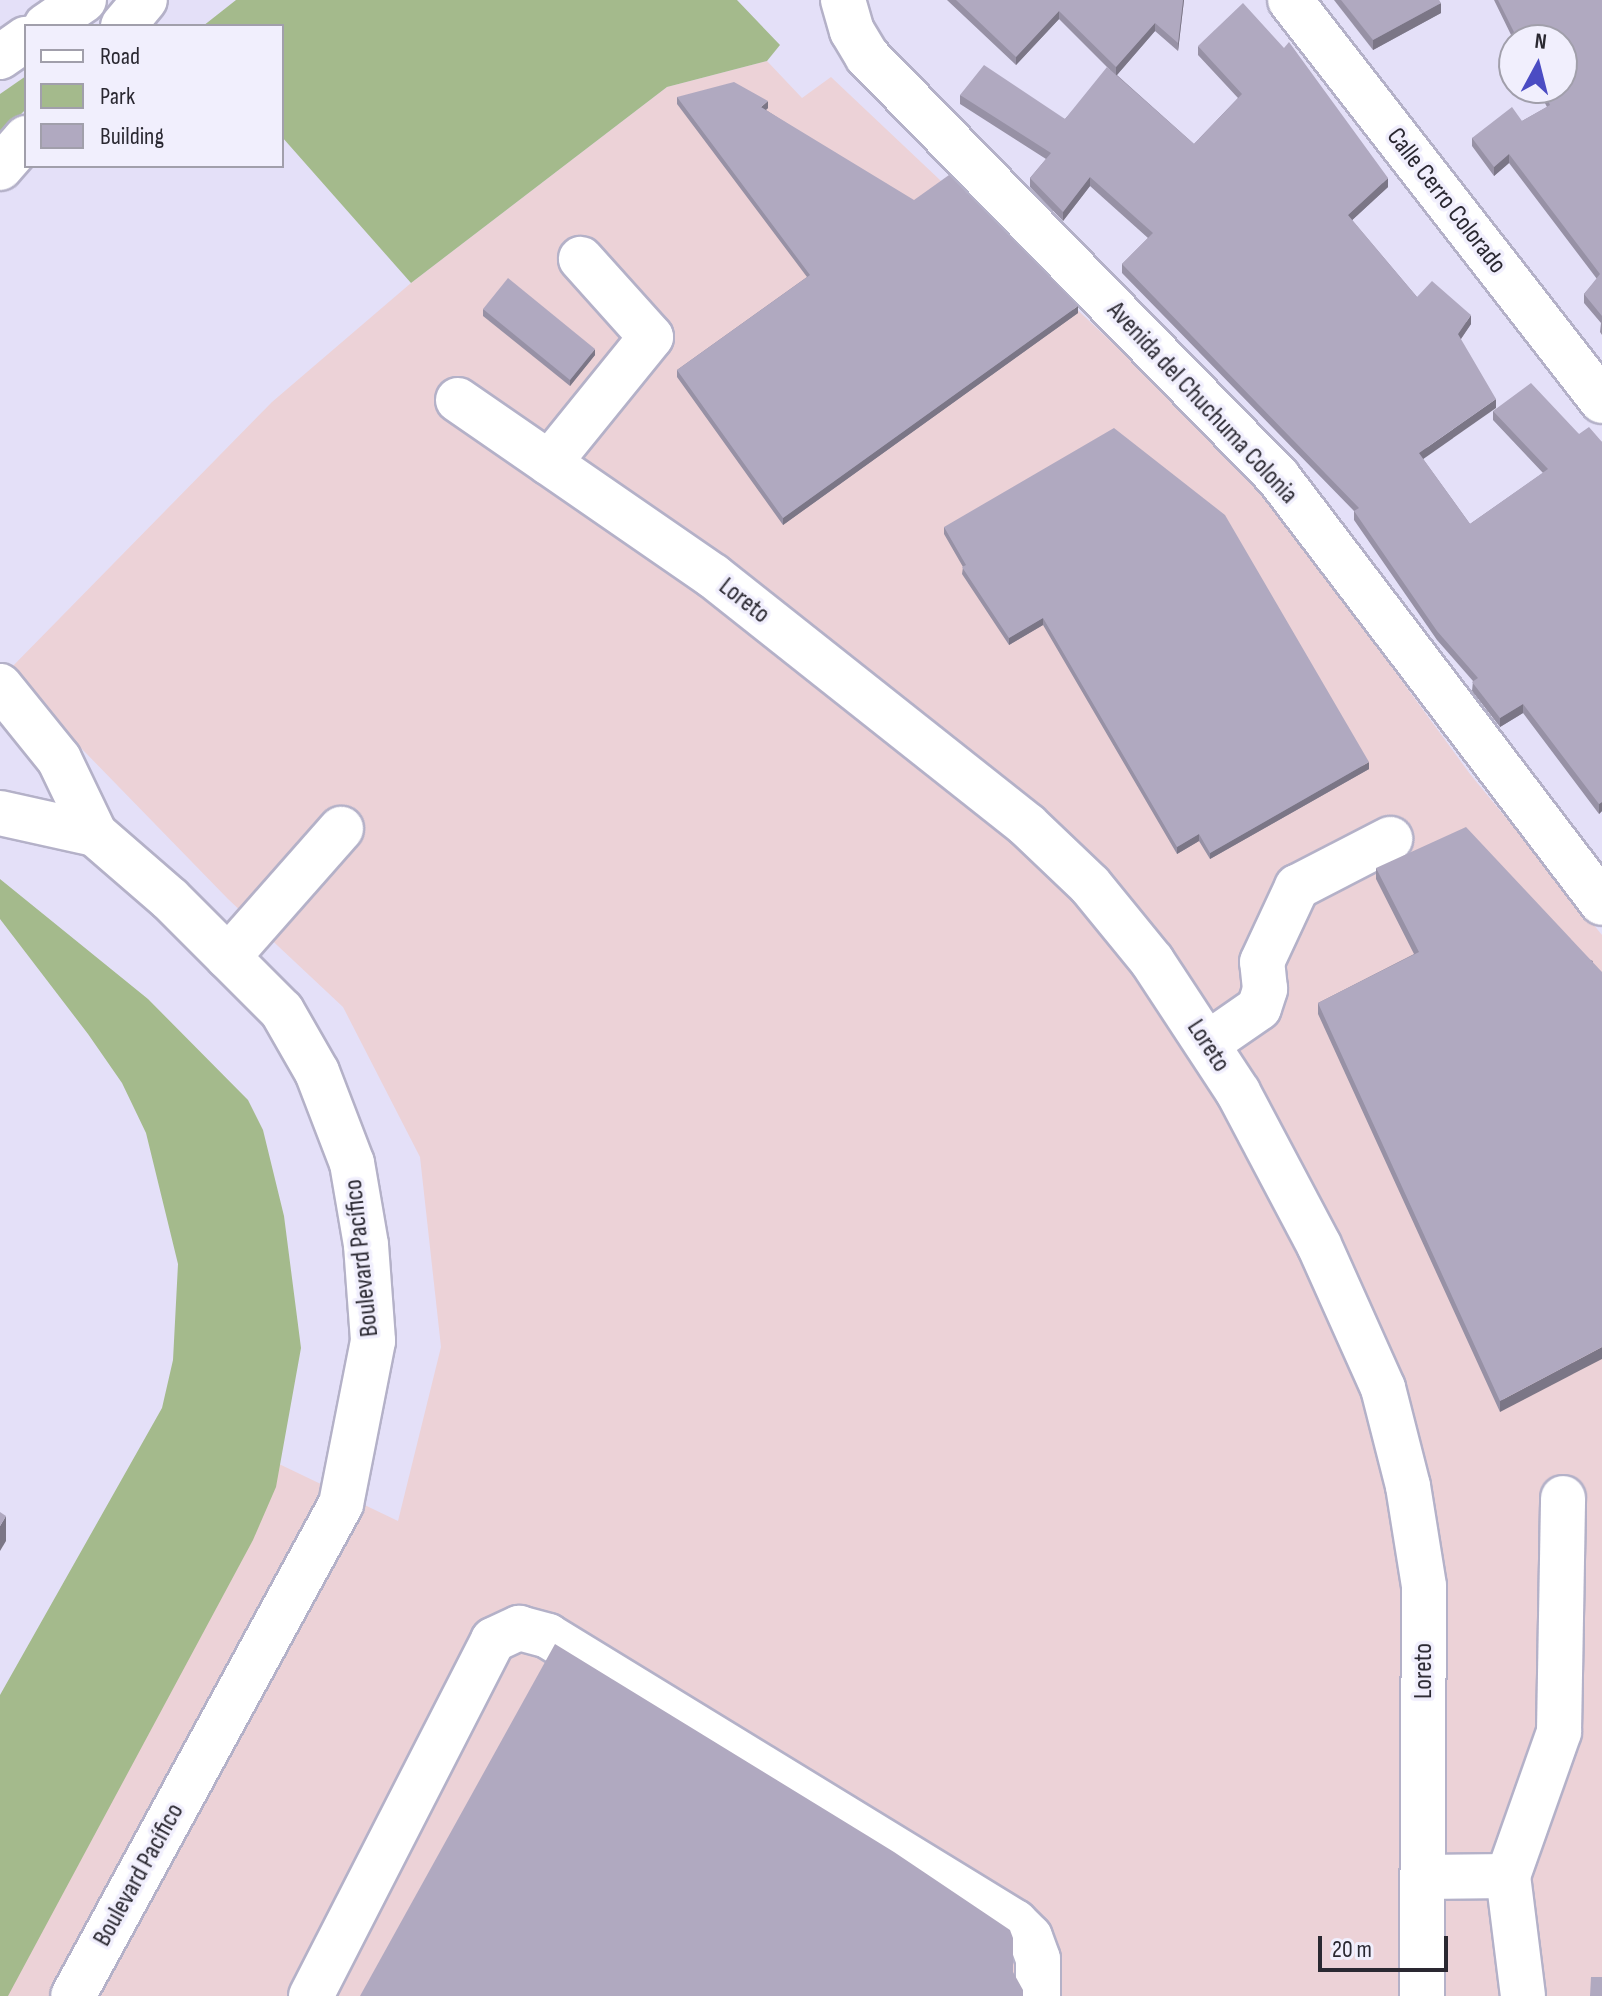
<!DOCTYPE html>
<meta charset="utf-8">
<style>
body{margin:0}
#map{position:relative;width:1602px;height:1996px;overflow:hidden;background:#e4e0f8;font-family:"Sofia Sans Condensed",sans-serif}
div>[style]{position:absolute}
.industrial>*{inset:0;background:#ecd2d7}
.green>*{inset:0;background:#a4ba8c}
.roads{filter:drop-shadow(2px 0 #b4b1c8) drop-shadow(-2px 0 #b4b1c8) drop-shadow(0 2px #b4b1c8) drop-shadow(0 -2px #b4b1c8)}
.minor>*{height:44px;margin:-22px;padding:0 22px;transform-origin:22px;border-radius:22px;background:#fff}
.major>*{height:44px;margin:-22px;padding:0 22px;transform-origin:22px;border-radius:22px;background:#fff}
.highway>*{height:44px;margin:-22px;padding:0 22px;transform-origin:22px;border-radius:22px;background:#fff}
.wall>*{inset:0;background:#9791a5}
.shaded-wall>*{inset:0;background:#7b7686}
.building>*{inset:0;background:#b0a9c0}
span{translate:-50% -50%;white-space:nowrap;text-align:center;line-height:1.15;-webkit-text-stroke:7px #f1effd;paint-order:stroke}
.street-label{font-size:26px;color:#2a2831}
.legend{position:absolute;left:24px;top:24px;width:260px;height:144px;box-sizing:border-box;background:#f1effd;border:2px solid #a19fab;margin:0;padding:10px 14px;list-style:none;font-size:24px;color:#2a2831}
.legend li{display:flex;align-items:center;gap:16px;height:40px}
.legend b{width:40px;border:2px solid #a19fab}
.north{position:absolute;left:1498px;top:24px;width:80px;height:80px;box-sizing:border-box;background:#f1effd;border:2px solid #a19fab;border-radius:50%;rotate:7deg;font-size:22px;font-weight:700;line-height:32px;text-align:center;color:#2a2831}
.north::after{content:'';display:block;margin:auto;width:28px;height:36px;background:#4b4cc3;clip-path:polygon(50% 0,100% 100%,50% 72%,0 100%)}
.scale{position:absolute;left:1318px;top:1936px;width:130px;height:36px;box-sizing:border-box;border:4px solid #2a2831;border-top:0;padding-left:10px;font-size:24px;line-height:28px;white-space:nowrap;color:#2a2831;-webkit-text-stroke:6px #f1effd;paint-order:stroke}
</style>
<div id="map">
<div class="industrial">
<i style="clip-path:polygon(767px 61px,802px 98px,831px 77px,1248px 471px,1470px 774px,1602px 935px,1602px 1996px,0 1996px,162px 1408px,398px 1521px,441px 1347px,420px 1157px,343px 1007px,228px 899px,7px 672px,272px 402px,411px 283px,667px 87px)"></i>
</div>
<div class="green">
<i style="clip-path:polygon(236px 0,737px 0,780px 45px,767px 61px,667px 87px,411px 283px,282px 137px,282px 26px,203px 26px)"></i>
<i style="clip-path:polygon(26px 76px,26px 109px,0 136px,0 94px)"></i>
<i style="clip-path:polygon(0 879px,148px 999px,248px 1100px,263px 1130px,284px 1216px,301px 1348px,276px 1487px,253px 1540px,8px 1996px,0 1996px,0 1695px,162px 1408px,173px 1360px,178px 1264px,146px 1133px,122px 1083px,88px 1034px,0 919px)"></i>
</div>
<div class="roads">
<div class="minor">
<i style="left:843px;top:0;width:32px;rotate:74deg"></i>
<i style="left:852px;top:31px;width:29px;rotate:59deg"></i>
<i style="left:867px;top:56px;width:588px;rotate:45.69deg"></i>
<i style="left:1278px;top:477px;width:535px;rotate:52.74deg"></i>
<i style="left:1290px;top:0;width:508px;rotate:52.12deg"></i>
<i style="left:458px;top:400px;width:310px;rotate:34.6deg"></i>
<i style="left:713px;top:576px;width:401px;rotate:38.4deg"></i>
<i style="left:1027px;top:825px;width:87px;rotate:43.6deg"></i>
<i style="left:1090px;top:885px;width:98px;rotate:50.8deg"></i>
<i style="left:1152px;top:961px;width:157px;rotate:56.7deg"></i>
<i style="left:1238px;top:1092px;width:173px;rotate:62.1deg"></i>
<i style="left:1319px;top:1245px;width:157px;rotate:65.9deg"></i>
<i style="left:1383px;top:1388px;width:101px;rotate:75.7deg"></i>
<i style="left:1408px;top:1486px;width:101px;rotate:80.9deg"></i>
<i style="left:1424px;top:1586px;width:410px;rotate:90.3deg"></i>
<i style="left:549px;top:463px;width:162px;rotate:-51deg"></i>
<i style="left:651px;top:337px;width:105px;rotate:-131.9deg"></i>
<i style="left:228px;top:957px;width:171px;rotate:-48.6deg"></i>
<i style="left:1207px;top:1044px;width:63px;rotate:-34.7deg"></i>
<i style="left:1259px;top:1008px;width:20px;rotate:-72deg"></i>
<i style="left:1265px;top:989px;width:27px;rotate:-96deg"></i>
<i style="left:1262px;top:962px;width:83px;rotate:-65deg"></i>
<i style="left:1297px;top:887px;width:105px;rotate:-27.3deg"></i>
<i style="left:1423px;top:1877px;width:85px;rotate:-0.7deg"></i>
<i style="left:311px;top:1996px;width:400px;rotate:-62.9deg"></i>
<i style="left:493px;top:1640px;width:29px;rotate:-25deg"></i>
<i style="left:519px;top:1628px;width:30px;rotate:15deg"></i>
<i style="left:548px;top:1636px;width:548px;rotate:31.48deg"></i>
<i style="left:1015px;top:1922px;width:21px;rotate:45deg"></i>
<i style="left:1030px;top:1937px;width:23px;rotate:70deg"></i>
<i style="left:1038px;top:1959px;width:37px;rotate:90deg"></i>
<i style="left:1523px;top:1996px;width:121px;rotate:-97.1deg"></i>
<i style="left:1508px;top:1876px;width:153px;rotate:-70.5deg"></i>
<i style="left:1559px;top:1732px;width:234px;rotate:-89deg"></i>
</div>
<div class="major">
<i style="left:0;top:686px;width:94px;rotate:51.1deg"></i>
<i style="left:59px;top:759px;width:83px;rotate:64.4deg"></i>
<i style="left:95px;top:834px;width:99px;rotate:40.9deg"></i>
<i style="left:170px;top:899px;width:158px;rotate:45deg"></i>
<i style="left:282px;top:1011px;width:70px;rotate:60.2deg"></i>
<i style="left:317px;top:1072px;width:97px;rotate:69deg"></i>
<i style="left:352px;top:1163px;width:83px;rotate:80.3deg"></i>
<i style="left:366px;top:1245px;width:96px;rotate:85.8deg"></i>
<i style="left:373px;top:1341px;width:166px;rotate:101.1deg"></i>
<i style="left:341px;top:1504px;width:560px;rotate:118.58deg"></i>
<i style="left:0;top:813px;width:97px;rotate:12.5deg"></i>
</div>
<div class="highway">
<i style="left:46px;top:26px;width:46px;rotate:-34.4deg"></i>
<i style="left:123px;top:26px;width:34px;rotate:-50deg"></i>
<i style="left:0;top:57px;width:32px;rotate:-35deg"></i>
<i style="left:0;top:168px;width:40px;rotate:-49deg"></i>
</div>
</div>
<div class="wall">
<i style="clip-path:polygon(947px 0,1184px 0,1178px 51px,1155px 31px,1117px 75px,1194px 144px,1238px 98px,1198px 55px,1198px 46px,1388px 187px,1352px 220px,1417px 297px,1471px 324px,1461px 339px,1423px 459px,1470px 524px,1543px 473px,1493px 420px,1493px 411px,1579px 434px,1602px 442px,1602px 811px,1599px 814px,1523px 713px,1500px 727px,1472px 691px,1473px 681px,1437px 640px,1354px 520px,1354px 511px,1122px 273px,1122px 264px,1148px 238px,1090px 186px,1063px 221px,1030px 187px,1030px 178px,1046px 159px,960px 104px,960px 95px,1065px 119px,1110px 70px,1059px 19px,1016px 65px)"></i>
<i style="clip-path:polygon(1334px 0,1439px 0,1441px 13px,1373px 50px)"></i>
<i style="clip-path:polygon(1494px 0,1602px 0,1602px 335px,1600px 332px,1601px 323px,1584px 303px,1584px 294px,1597px 279px,1509px 163px,1494px 176px,1472px 146px,1472px 138px,1522px 121px,1547px 107px,1537px 88px,1562px 88px,1562px 40px,1514px 41px)"></i>
<i style="clip-path:polygon(677px 97px,768px 108px,766px 110px,1078px 313px,783px 525px,677px 377px,677px 370px,807px 277px,677px 104px)"></i>
<i style="clip-path:polygon(483px 309px,595px 355px,570px 386px,483px 316px)"></i>
<i style="clip-path:polygon(944px 527px,1369px 769px,1210px 859px,1199px 841px,1177px 854px,1043px 625px,1009px 645px,962px 574px,963px 567px,944px 534px)"></i>
<i style="clip-path:polygon(1376px 868px,1593px 961px,1500px 1412px,1318px 1014px,1318px 1003px,1414px 954px,1376px 879px)"></i>
</div>
<div class="shaded-wall">
<i style="clip-path:polygon(1183px 0,1184px 0,1178px 51px,1178px 43px)"></i>
<i style="clip-path:polygon(1441px 3px,1441px 13px,1373px 50px,1373px 40px)"></i>
<i style="clip-path:polygon(1059px 11px,1059px 19px,1016px 65px,1016px 57px)"></i>
<i style="clip-path:polygon(1155px 23px,1155px 31px,1116px 76px,1116px 67px)"></i>
<i style="clip-path:polygon(768px 101px,768px 108px,761px 114px,761px 107px)"></i>
<i style="clip-path:polygon(1509px 154px,1509px 163px,1494px 176px,1494px 167px)"></i>
<i style="clip-path:polygon(1090px 177px,1090px 186px,1063px 221px,1063px 212px)"></i>
<i style="clip-path:polygon(1388px 178px,1388px 187px,1348px 224px,1348px 215px)"></i>
<i style="clip-path:polygon(1078px 306px,1078px 313px,783px 525px,783px 518px)"></i>
<i style="clip-path:polygon(1471px 315px,1471px 324px,1458px 343px,1458px 334px)"></i>
<i style="clip-path:polygon(595px 349px,595px 355px,570px 386px,570px 380px)"></i>
<i style="clip-path:polygon(1496px 399px,1496px 408px,1419px 462px,1419px 453px)"></i>
<i style="clip-path:polygon(1043px 618px,1043px 625px,1009px 645px,1009px 638px)"></i>
<i style="clip-path:polygon(1523px 704px,1523px 713px,1500px 727px,1500px 718px)"></i>
<i style="clip-path:polygon(1369px 762px,1369px 769px,1210px 859px,1210px 853px)"></i>
<i style="clip-path:polygon(1602px 802px,1602px 811px,1599px 814px,1599px 804px)"></i>
<i style="clip-path:polygon(1199px 834px,1199px 841px,1177px 854px,1177px 847px)"></i>
<i style="clip-path:polygon(1602px 1347px,1602px 1359px,1500px 1412px,1500px 1401px)"></i>
<i style="clip-path:polygon(6px 1516px,6px 1541px,0 1551px,0 1526px)"></i>
</div>
<div class="building">
<i style="clip-path:polygon(956px 0,1183px 0,1178px 43px,1155px 23px,1116px 67px,1059px 11px,1016px 57px)"></i>
<i style="clip-path:polygon(1341px 0,1439px 0,1441px 3px,1373px 40px)"></i>
<i style="clip-path:polygon(1498px 0,1602px 0,1602px 316px,1584px 294px,1600px 274px,1509px 154px,1494px 167px,1472px 138px,1512px 107px,1522px 121px,1550px 105px,1542px 88px,1562px 88px,1562px 40px,1518px 40px)"></i>
<i style="clip-path:polygon(1243px 3px,1284px 48px,1289px 42px,1388px 178px,1348px 215px,1417px 297px,1432px 281px,1471px 315px,1458px 334px,1496px 399px,1419px 453px,1470px 524px,1548px 469px,1493px 411px,1531px 383px,1579px 434px,1589px 427px,1602px 442px,1602px 802px,1599px 804px,1523px 704px,1500px 718px,1472px 682px,1478px 678px,1437px 631px,1354px 511px,1359px 508px,1122px 264px,1153px 233px,1090px 177px,1063px 212px,1030px 178px,1051px 153px,960px 95px,984px 65px,1065px 119px,1107px 67px,1194px 144px,1242px 94px,1198px 46px)"></i>
<i style="clip-path:polygon(734px 82px,768px 101px,761px 107px,914px 200px,949px 175px,1078px 306px,783px 518px,677px 370px,810px 275px,677px 97px)"></i>
<i style="clip-path:polygon(508px 278px,595px 349px,570px 380px,483px 309px)"></i>
<i style="clip-path:polygon(1114px 428px,1225px 515px,1369px 762px,1210px 853px,1199px 834px,1177px 847px,1043px 618px,1009px 638px,962px 567px,966px 565px,944px 527px)"></i>
<i style="clip-path:polygon(1466px 827px,1602px 972px,1602px 1347px,1500px 1401px,1318px 1003px,1419px 952px,1376px 868px)"></i>
<i style="clip-path:polygon(0 1512px,6px 1516px,0 1526px)"></i>
<i style="clip-path:polygon(555px 1644px,894px 1852px,1010px 1930px,1013px 1938px,1013px 1972px,1023px 1990px,1023px 1996px,360px 1996px)"></i>
<i style="clip-path:polygon(1602px 1971px,1602px 1996px,1590px 1996px,1591px 1977px,1602px 1977px)"></i>
</div>
<div class="street-label">
<span style="left:1446px;top:201px;rotate:52deg">Calle Cerro Colorado</span>
<span style="left:1202px;top:403px;rotate:47deg">Avenida del Chuchuma Colonia</span>
<span style="left:744px;top:601px;rotate:38deg">Loreto</span>
<span style="left:1208px;top:1046px;rotate:57deg">Loreto</span>
<span style="left:362px;top:1258px;rotate:-96deg">Boulevard Pacífico</span>
<span style="left:1424px;top:1671px;rotate:-90deg">Loreto</span>
<span style="left:139px;top:1875px;rotate:-61deg">Boulevard Pacífico</span>
</div>
<ul class="legend">
<li><b style="height:10px;background:#fff"></b>Road</li>
<li><b style="height:22px;background:#a4ba8c"></b>Park</li>
<li><b style="height:22px;background:#b0a9c0"></b>Building</li>
</ul>
<div class="north">N</div>
<div class="scale">20 m</div>
</div>
